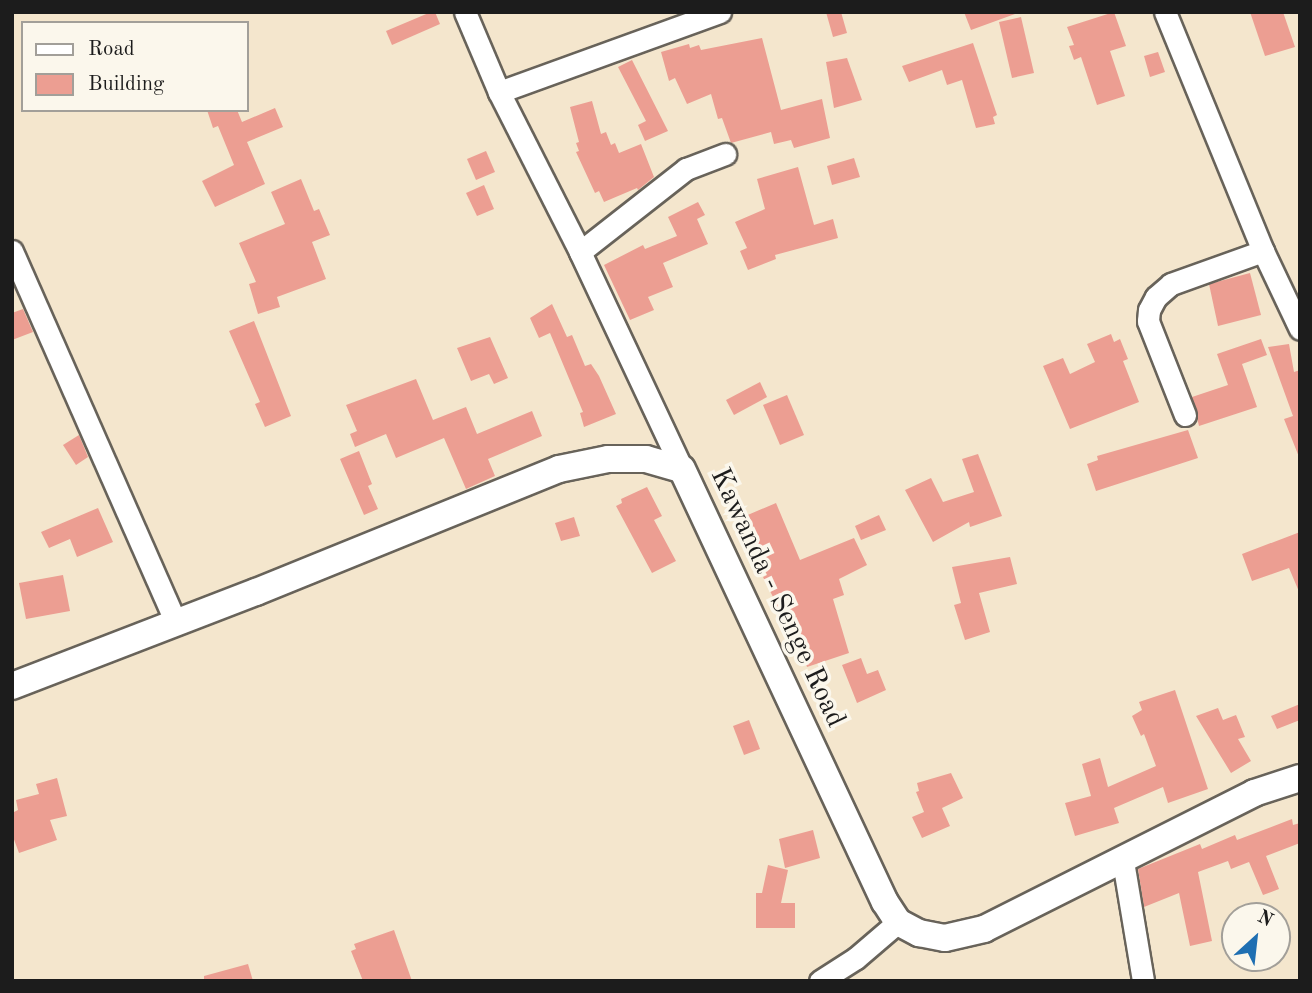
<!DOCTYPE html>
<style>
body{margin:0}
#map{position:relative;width:1312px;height:993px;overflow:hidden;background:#f4e6cd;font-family:"Old Standard TT",serif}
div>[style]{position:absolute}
.building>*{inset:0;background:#ec9e92}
.roads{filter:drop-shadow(2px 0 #68635a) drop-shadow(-2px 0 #68635a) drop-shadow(0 2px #68635a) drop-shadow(0 -2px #68635a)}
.minor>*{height:21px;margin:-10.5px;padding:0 10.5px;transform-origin:10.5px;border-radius:10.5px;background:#fff}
.tertiary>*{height:26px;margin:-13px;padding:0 13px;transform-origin:13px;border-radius:13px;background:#fff}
span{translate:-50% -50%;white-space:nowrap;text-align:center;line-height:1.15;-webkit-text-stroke:7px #fbf7ec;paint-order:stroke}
.street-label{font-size:28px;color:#1c1c1c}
.frame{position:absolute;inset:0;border:14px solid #1c1c1c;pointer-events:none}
.legend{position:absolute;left:21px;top:21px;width:228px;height:91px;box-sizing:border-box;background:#fbf7ec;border:2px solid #a29f99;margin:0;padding:9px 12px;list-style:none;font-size:21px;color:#1c1c1c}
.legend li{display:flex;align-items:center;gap:14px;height:35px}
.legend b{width:35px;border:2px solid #a29f99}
.north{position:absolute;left:1221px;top:902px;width:70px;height:70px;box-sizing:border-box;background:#fbf7ec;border:2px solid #a29f99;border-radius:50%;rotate:27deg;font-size:19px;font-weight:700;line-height:28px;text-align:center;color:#1c1c1c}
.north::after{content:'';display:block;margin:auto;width:24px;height:32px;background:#1f6fb2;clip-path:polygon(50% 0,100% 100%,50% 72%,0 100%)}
</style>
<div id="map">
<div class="building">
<i style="clip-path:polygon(431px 12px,435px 12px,440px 24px,392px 45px,386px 31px)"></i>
<i style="clip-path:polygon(826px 12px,841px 12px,847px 33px,833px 37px)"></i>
<i style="clip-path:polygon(964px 12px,1015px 12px,1015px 14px,971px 30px)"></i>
<i style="clip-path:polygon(1114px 12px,1126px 46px,1110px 51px,1125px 96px,1097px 105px,1081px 57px,1074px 60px,1069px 46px,1074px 45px,1067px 27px)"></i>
<i style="clip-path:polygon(1250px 12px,1283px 12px,1295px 47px,1265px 56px)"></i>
<i style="clip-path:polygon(1021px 17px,1034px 73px,1012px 78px,999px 22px)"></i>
<i style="clip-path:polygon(762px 38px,781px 110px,822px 99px,830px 138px,794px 148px,791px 140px,774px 144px,771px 132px,731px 143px,722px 118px,718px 119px,711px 94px,687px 104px,675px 78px,669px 81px,661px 52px,689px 44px,690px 48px,699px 45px,701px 50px)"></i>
<i style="clip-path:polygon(973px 43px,997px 115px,993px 117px,995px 124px,976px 128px,962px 80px,947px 85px,942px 70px,909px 82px,902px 66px)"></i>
<i style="clip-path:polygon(1158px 52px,1165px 72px,1150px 77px,1144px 56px)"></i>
<i style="clip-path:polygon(847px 58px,862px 100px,834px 108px,826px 62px)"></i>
<i style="clip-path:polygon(632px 60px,668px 131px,645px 141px,638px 125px,646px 121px,618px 67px)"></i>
<i style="clip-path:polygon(592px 101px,601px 134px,606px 132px,611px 145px,615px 143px,619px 153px,641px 144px,654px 177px,638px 190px,637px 188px,604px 202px,599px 191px,595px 193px,576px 152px,579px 151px,576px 143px,579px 142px,570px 107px)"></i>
<i style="clip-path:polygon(275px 108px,283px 127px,247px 142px,265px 184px,215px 207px,202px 181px,234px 165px,218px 126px,213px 128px,207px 110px,237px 110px,242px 122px)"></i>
<i style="clip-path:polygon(486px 151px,495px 172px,476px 180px,467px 159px)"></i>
<i style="clip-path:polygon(854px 158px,860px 177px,832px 185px,827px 166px)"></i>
<i style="clip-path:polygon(798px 167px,814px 225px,833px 219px,838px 238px,775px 255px,776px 259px,748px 270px,740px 251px,747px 248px,735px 222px,765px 209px,757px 179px)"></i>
<i style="clip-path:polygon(301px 179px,314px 211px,319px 209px,330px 235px,312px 242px,326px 279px,277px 297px,280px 307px,258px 314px,249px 284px,256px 282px,239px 243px,285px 224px,271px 192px)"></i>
<i style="clip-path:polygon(484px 185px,494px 209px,477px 216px,466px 193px)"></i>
<i style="clip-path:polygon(698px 202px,705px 215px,697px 219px,708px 244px,663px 263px,673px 287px,648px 297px,654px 310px,630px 320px,604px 265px,643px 245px,645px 249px,677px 236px,668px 217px)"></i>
<i style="clip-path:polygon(1250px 273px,1261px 315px,1218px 326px,1209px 284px)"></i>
<i style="clip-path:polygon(552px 304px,567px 337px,572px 335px,585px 366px,591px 364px,599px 376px,616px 414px,584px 427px,580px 413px,583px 412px,550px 333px,539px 338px,530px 318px)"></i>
<i style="clip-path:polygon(23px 309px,33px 332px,12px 340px,12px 313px)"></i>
<i style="clip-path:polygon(254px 321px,291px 416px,265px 427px,255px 404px,260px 402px,229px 331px)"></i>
<i style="clip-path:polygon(1111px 334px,1114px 342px,1120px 339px,1128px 359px,1123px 361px,1139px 402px,1070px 429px,1043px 366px,1063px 358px,1070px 374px,1095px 362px,1087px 344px)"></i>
<i style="clip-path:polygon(490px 337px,508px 378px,494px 384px,489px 374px,471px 381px,457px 348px)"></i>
<i style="clip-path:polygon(1261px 339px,1267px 355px,1242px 364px,1257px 407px,1199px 426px,1192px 397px,1228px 385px,1217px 354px)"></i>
<i style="clip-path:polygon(1289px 344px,1294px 372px,1300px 370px,1299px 457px,1284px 419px,1293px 416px,1268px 347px)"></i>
<i style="clip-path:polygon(416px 379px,433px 420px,466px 407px,477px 434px,532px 411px,542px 436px,488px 459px,495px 476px,466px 489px,444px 438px,396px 458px,386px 434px,355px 447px,350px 434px,357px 431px,346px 405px)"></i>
<i style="clip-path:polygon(760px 382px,767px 397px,734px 415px,726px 400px)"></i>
<i style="clip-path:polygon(787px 395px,804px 435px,780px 445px,763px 405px)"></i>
<i style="clip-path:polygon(1188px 430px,1198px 458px,1096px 491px,1087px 464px,1098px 460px,1097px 456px)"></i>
<i style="clip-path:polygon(79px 435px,88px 457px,76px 465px,63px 445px)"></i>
<i style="clip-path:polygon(359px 451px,372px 484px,368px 486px,378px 509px,364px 515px,340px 459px)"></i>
<i style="clip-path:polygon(978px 454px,1002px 516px,970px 527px,969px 522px,933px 542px,905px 490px,931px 478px,943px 502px,974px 492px,962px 459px)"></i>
<i style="clip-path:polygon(647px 487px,662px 516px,654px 520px,676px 561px,652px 573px,616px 506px,622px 503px,621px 499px)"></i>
<i style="clip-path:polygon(776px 503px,800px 560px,854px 538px,867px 565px,839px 579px,844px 595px,833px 599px,849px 653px,807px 667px,790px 613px,779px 618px,771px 601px,774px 599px,763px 577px,767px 575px,743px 517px)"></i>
<i style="clip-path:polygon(98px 508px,113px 542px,77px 557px,70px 539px,49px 548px,41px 532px)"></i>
<i style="clip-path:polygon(879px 515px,886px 530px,861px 540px,855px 526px)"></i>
<i style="clip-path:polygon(574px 517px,580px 536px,561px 541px,555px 523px)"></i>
<i style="clip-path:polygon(1300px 532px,1300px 594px,1289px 568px,1252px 581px,1242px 554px)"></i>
<i style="clip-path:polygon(1010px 557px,1017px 584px,979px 593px,990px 632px,965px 640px,954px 605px,961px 603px,952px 567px)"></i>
<i style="clip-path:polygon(63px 575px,70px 611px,26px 619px,19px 583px)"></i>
<i style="clip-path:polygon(861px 658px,867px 674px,878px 670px,886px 690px,857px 703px,842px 665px)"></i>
<i style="clip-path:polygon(1175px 690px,1208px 789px,1168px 803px,1163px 787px,1114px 808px,1119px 823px,1075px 836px,1065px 803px,1091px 796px,1082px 764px,1100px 758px,1108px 787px,1156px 766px,1144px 734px,1141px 736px,1132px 716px,1142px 710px,1139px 702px)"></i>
<i style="clip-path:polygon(1300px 704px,1300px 720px,1277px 729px,1271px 716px)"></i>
<i style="clip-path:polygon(1218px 708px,1223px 720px,1236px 715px,1245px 737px,1238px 739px,1251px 761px,1231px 773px,1196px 716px)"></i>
<i style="clip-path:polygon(749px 720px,760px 749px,744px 755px,733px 726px)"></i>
<i style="clip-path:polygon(951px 773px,963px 798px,942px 808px,950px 826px,922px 838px,912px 817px,924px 812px,916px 792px,919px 791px,917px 783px)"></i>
<i style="clip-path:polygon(57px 778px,67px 816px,50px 820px,57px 840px,19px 853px,12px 834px,12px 813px,18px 810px,16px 800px,39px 794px,36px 784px)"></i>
<i style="clip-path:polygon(1292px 819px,1293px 825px,1300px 823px,1300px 843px,1266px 856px,1279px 889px,1263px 895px,1249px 862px,1231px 869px,1228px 861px,1198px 872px,1212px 941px,1190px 946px,1179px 893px,1144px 907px,1138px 869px,1200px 844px,1202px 849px,1235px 835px,1237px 840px)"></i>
<i style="clip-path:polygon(813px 830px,820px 858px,785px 868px,779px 839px)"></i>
<i style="clip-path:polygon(768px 865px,788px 870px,781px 903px,795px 903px,795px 928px,756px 928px,756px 893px,762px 893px)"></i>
<i style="clip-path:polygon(394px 930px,412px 981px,363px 981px,351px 951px,356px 949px,354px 944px)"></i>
<i style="clip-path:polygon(248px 964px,253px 981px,204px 981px,204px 976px)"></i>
</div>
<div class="roads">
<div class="minor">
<i style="left:465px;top:12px;width:87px;rotate:67deg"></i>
<i style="left:499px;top:92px;width:179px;rotate:63.1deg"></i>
<i style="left:580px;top:252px;width:240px;rotate:64.8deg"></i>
<i style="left:1165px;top:12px;width:258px;rotate:67.7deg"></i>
<i style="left:1263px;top:251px;width:86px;rotate:64.6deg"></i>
<i style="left:499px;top:92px;width:235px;rotate:-19.9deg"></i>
<i style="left:12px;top:251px;width:407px;rotate:66.2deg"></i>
<i style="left:580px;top:252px;width:135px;rotate:-38.1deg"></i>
<i style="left:686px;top:169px;width:42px;rotate:-21deg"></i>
<i style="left:1185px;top:415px;width:101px;rotate:-111.5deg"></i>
<i style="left:1148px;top:321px;width:11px;rotate:-85deg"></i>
<i style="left:1149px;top:310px;width:15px;rotate:-62deg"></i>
<i style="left:1156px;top:297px;width:20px;rotate:-41deg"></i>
<i style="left:1171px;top:284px;width:98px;rotate:-19.7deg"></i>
<i style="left:1123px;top:861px;width:122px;rotate:80.5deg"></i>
<i style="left:820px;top:981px;width:43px;rotate:-32.6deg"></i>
<i style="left:856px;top:958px;width:55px;rotate:-40.6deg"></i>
</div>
<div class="tertiary">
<i style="left:12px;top:686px;width:261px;rotate:-21.1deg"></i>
<i style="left:256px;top:592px;width:327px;rotate:-22.1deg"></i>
<i style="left:559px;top:469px;width:50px;rotate:-11.5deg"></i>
<i style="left:608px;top:459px;width:38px"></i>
<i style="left:646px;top:459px;width:37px;rotate:16deg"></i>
<i style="left:682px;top:469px;width:478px;rotate:64.9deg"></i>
<i style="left:885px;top:902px;width:24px;rotate:57deg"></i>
<i style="left:898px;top:922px;width:24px;rotate:28deg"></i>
<i style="left:919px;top:933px;width:26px;rotate:11deg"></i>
<i style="left:945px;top:938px;width:40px;rotate:-13deg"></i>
<i style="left:984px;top:929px;width:302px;rotate:-26.7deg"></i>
<i style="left:1254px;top:793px;width:48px;rotate:-18.1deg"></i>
</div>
</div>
<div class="street-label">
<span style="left:777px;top:598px;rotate:65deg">Kawanda - Senge Road</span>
</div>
<div class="frame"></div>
<ul class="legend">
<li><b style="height:9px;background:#fff"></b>Road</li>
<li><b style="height:19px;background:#ec9e92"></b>Building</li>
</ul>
<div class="north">N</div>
</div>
